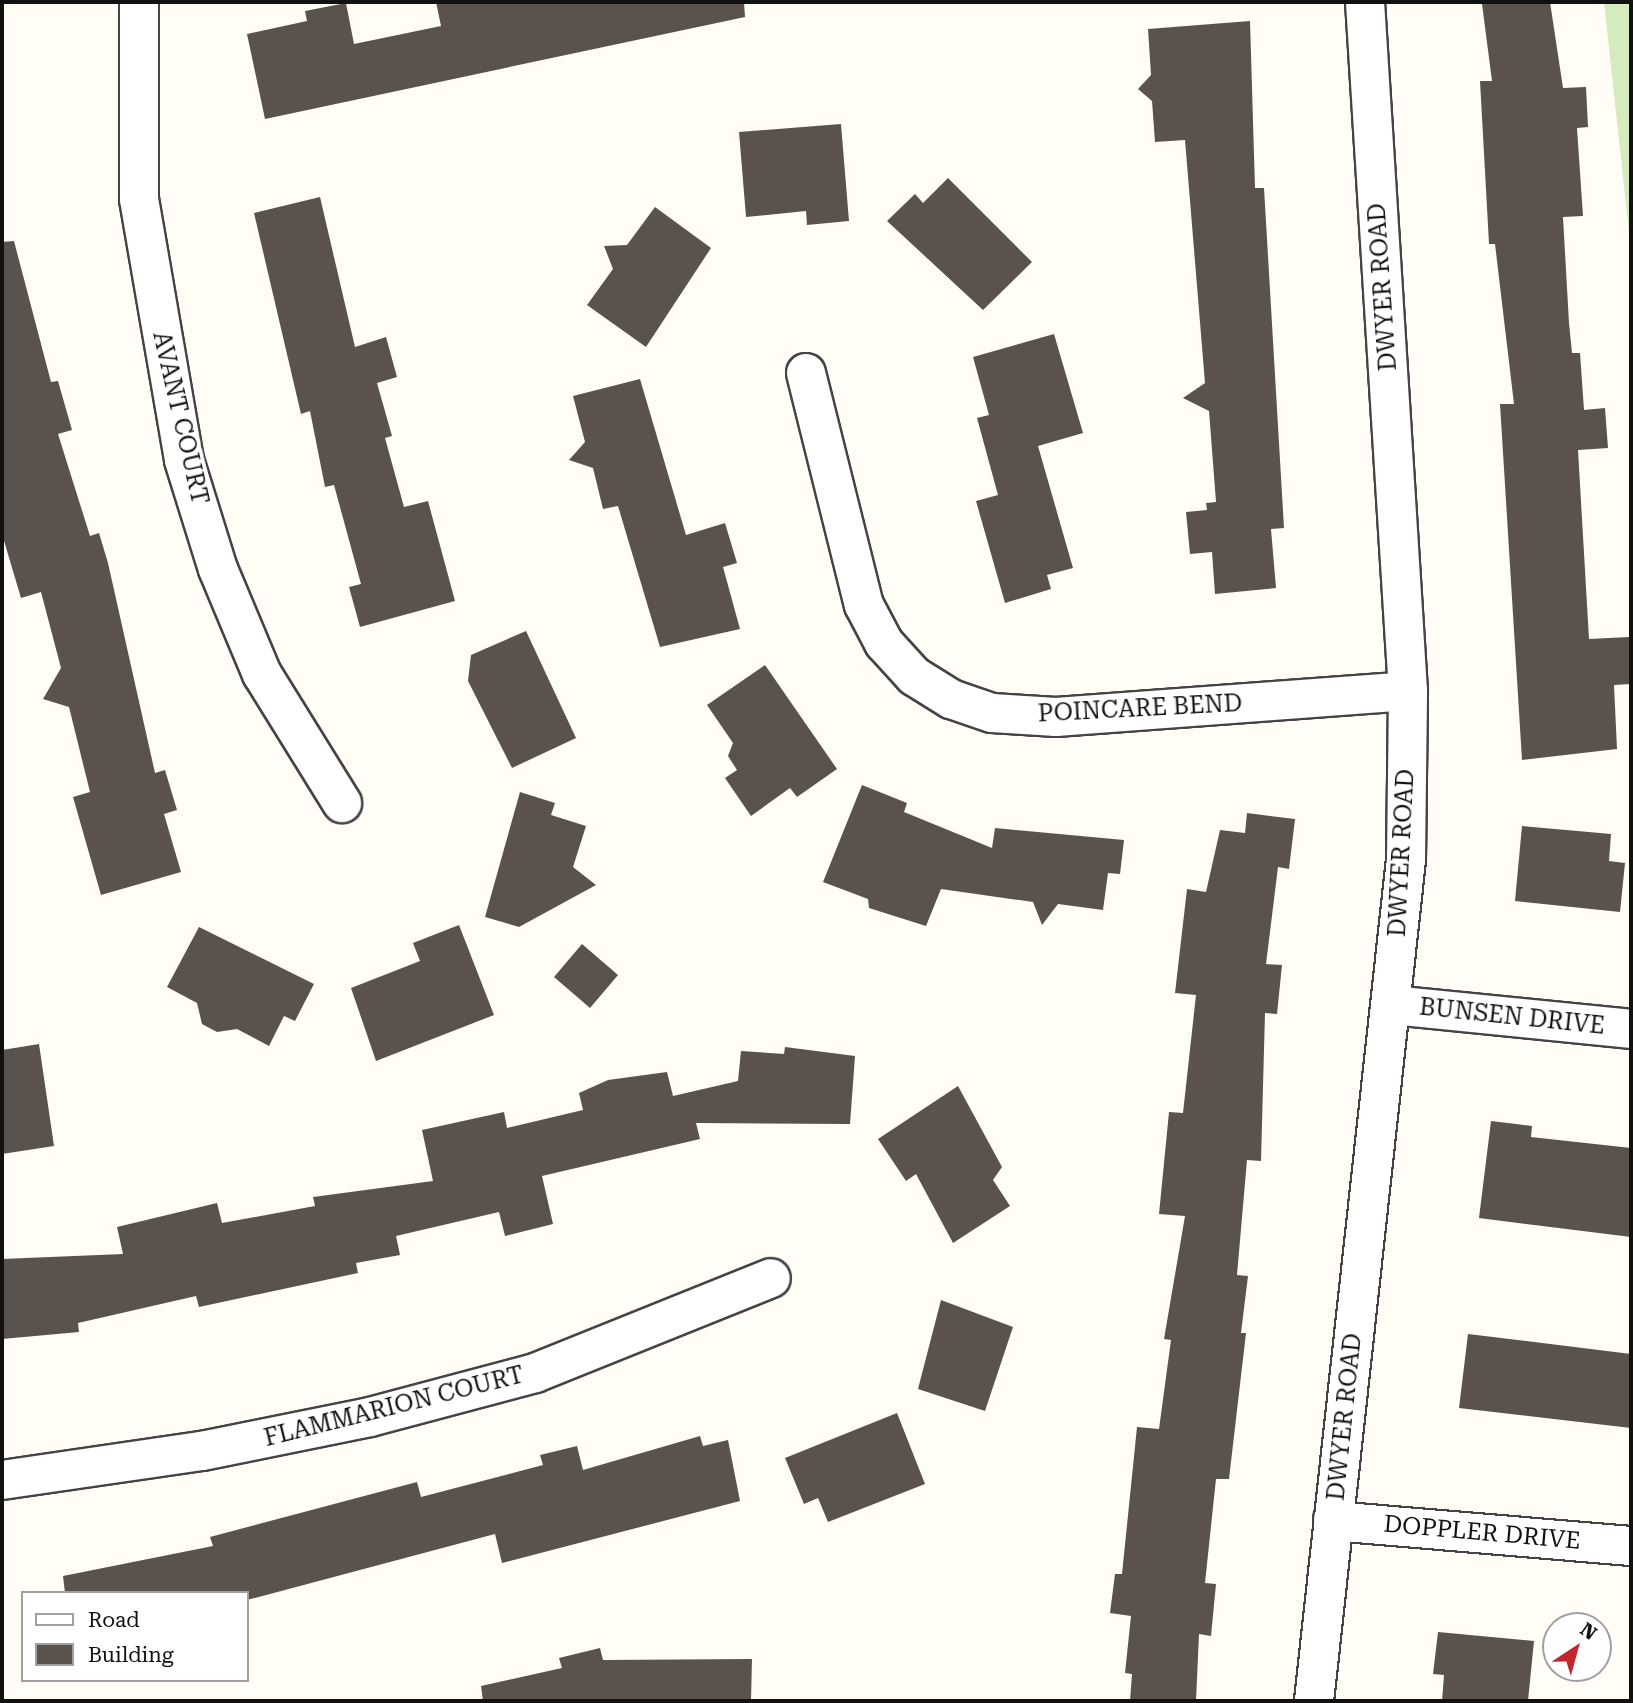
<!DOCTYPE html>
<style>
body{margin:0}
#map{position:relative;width:1633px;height:1703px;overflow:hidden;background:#fffdf5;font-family:"Roboto Serif",serif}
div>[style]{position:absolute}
.green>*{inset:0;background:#d5ebbd}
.building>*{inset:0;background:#5a524d}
.roads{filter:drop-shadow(2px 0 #444) drop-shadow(-2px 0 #444) drop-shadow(0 2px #444) drop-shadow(0 -2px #444)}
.minor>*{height:38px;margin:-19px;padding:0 19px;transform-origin:19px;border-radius:19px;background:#fff}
span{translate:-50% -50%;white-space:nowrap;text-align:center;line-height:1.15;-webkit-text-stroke:7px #fff;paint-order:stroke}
.street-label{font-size:24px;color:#111}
.frame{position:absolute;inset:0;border:4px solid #111;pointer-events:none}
.legend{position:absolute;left:21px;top:1591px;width:228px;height:91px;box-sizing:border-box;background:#fff;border:2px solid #a0a0a0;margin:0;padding:9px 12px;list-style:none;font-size:21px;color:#111}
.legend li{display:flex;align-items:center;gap:14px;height:35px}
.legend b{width:35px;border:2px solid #a0a0a0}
.north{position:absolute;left:1542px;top:1612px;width:70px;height:70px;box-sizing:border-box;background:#fff;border:2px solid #a0a0a0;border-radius:50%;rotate:36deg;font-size:19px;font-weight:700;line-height:28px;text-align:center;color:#111}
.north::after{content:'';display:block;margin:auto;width:24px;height:32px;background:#c4262e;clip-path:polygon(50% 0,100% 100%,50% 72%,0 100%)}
</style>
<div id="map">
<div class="green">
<i style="clip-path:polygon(1604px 2px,1631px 2px,1631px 251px)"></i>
</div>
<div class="building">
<i style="clip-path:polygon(436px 2px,744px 2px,745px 17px,265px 119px,247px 34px,307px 21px,305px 11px,346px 3px,354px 44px,441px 26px)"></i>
<i style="clip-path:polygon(1550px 2px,1563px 88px,1586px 87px,1588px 127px,1577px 128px,1583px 216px,1563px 217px,1569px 323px,1572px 353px,1580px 353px,1584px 410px,1605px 408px,1608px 448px,1578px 450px,1589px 639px,1629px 637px,1631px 684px,1614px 685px,1617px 749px,1522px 760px,1500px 404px,1514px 404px,1495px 244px,1489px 244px,1480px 81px,1492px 81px,1482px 4px)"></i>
<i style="clip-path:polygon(1250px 21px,1255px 188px,1264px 188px,1284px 528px,1271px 529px,1276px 588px,1215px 594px,1212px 552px,1190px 554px,1186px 512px,1207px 510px,1206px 503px,1216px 502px,1209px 411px,1183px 398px,1205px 383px,1185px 140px,1155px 142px,1152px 101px,1138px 89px,1151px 75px,1148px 29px)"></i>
<i style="clip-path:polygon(841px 124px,849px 221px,807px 225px,806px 211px,746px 217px,739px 132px)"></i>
<i style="clip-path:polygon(948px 178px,1032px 262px,983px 310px,887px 221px,915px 194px,923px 203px)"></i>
<i style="clip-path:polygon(320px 197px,355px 347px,386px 337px,397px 377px,377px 383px,392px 436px,385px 438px,404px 507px,428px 501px,455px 601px,360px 627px,349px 587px,361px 584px,334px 485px,325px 487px,310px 411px,301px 414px,254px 213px)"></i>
<i style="clip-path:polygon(655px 207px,711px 248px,646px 347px,587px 305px,613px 269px,604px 246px,627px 245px)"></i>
<i style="clip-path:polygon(14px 241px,51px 382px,58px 381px,72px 430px,58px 434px,90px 536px,99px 533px,108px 563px,155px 773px,165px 770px,177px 810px,164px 814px,181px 872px,101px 895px,73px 797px,90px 792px,69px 707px,43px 699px,61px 668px,41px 592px,21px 598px,2px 534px,2px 242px)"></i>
<i style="clip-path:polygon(1054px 334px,1083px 433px,1038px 446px,1073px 568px,1047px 575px,1051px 589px,1005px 603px,976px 501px,998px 495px,977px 418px,989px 415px,973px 357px)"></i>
<i style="clip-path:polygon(640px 379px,686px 535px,725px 523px,737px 563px,723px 567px,740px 629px,660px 647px,618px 506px,603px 509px,593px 468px,569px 460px,585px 442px,573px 396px)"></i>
<i style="clip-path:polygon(526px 631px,576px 738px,512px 768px,468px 681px,471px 655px)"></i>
<i style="clip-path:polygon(765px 665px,837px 769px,797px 797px,790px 788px,751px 816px,725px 778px,737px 770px,728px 756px,733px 743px,707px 705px)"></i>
<i style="clip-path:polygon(862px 785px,907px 803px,904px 812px,992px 848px,995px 828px,1124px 840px,1120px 874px,1108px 873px,1103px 910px,1058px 904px,1042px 925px,1033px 902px,941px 889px,926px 926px,869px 908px,868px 899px,823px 882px)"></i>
<i style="clip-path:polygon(520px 792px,555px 803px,551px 815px,586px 826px,573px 867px,596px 885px,519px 927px,485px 917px)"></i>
<i style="clip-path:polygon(1247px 813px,1295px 819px,1289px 869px,1278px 867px,1266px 964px,1282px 965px,1277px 1014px,1265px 1013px,1261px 1161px,1247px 1160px,1237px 1275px,1248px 1276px,1241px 1333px,1246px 1333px,1229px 1479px,1216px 1479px,1205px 1583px,1216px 1584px,1211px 1636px,1199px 1634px,1196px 1701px,1130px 1701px,1132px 1674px,1125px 1673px,1131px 1616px,1110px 1613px,1115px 1574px,1122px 1574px,1137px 1427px,1159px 1429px,1171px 1340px,1164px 1339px,1185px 1216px,1159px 1214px,1169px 1112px,1183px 1113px,1196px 995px,1175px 993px,1187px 889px,1206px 892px,1220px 830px,1245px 833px)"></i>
<i style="clip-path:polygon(1522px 826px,1611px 834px,1609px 861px,1625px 863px,1620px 912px,1515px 901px)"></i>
<i style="clip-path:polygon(459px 925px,494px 1015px,376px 1061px,351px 988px,420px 961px,413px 943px)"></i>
<i style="clip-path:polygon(199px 927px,314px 984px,295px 1021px,284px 1016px,269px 1046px,237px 1029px,217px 1032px,202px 1024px,197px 1003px,167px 987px)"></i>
<i style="clip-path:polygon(582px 944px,618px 975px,590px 1008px,554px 977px)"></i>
<i style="clip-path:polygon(39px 1044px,54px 1146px,2px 1154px,2px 1050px)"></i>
<i style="clip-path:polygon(785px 1047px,855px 1056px,850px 1124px,696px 1123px,700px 1139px,542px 1176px,553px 1224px,505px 1236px,499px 1212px,396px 1236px,400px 1255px,356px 1263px,358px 1273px,199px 1307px,196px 1296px,78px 1323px,79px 1332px,2px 1339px,2px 1259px,123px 1254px,117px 1227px,217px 1203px,222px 1223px,315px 1206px,313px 1197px,433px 1181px,422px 1130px,504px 1112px,507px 1128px,583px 1110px,579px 1093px,608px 1080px,667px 1072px,673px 1096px,738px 1081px,741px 1051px,784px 1054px)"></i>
<i style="clip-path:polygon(958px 1086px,1002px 1167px,993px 1180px,1010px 1206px,953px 1243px,916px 1174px,906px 1181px,878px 1139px)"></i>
<i style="clip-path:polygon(1491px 1121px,1532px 1126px,1531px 1137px,1631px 1148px,1631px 1237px,1479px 1218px)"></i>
<i style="clip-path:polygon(941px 1300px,1013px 1327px,985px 1411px,918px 1389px)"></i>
<i style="clip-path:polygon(1468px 1334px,1631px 1354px,1631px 1428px,1459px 1408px)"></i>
<i style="clip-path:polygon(897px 1413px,925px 1484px,828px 1522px,818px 1498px,804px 1504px,785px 1458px)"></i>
<i style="clip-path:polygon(700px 1436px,703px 1446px,728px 1440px,740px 1501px,502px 1563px,495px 1534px,247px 1600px,247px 1593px,65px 1593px,63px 1576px,213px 1546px,210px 1537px,417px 1482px,421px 1497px,543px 1465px,540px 1455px,577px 1446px,583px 1470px)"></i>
<i style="clip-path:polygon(1438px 1632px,1534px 1641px,1528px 1701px,1442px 1701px,1444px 1675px,1433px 1674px)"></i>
<i style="clip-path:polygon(600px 1648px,603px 1660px,752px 1659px,751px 1701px,483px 1701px,481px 1686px,562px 1668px,559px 1658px)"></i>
</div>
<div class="roads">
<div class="minor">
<i style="left:139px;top:2px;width:197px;rotate:90deg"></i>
<i style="left:139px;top:199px;width:265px;rotate:80.2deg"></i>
<i style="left:184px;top:460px;width:114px;rotate:72.7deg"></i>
<i style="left:218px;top:569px;width:114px;rotate:67.3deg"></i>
<i style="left:262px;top:674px;width:152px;rotate:58.2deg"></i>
<i style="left:806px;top:373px;width:239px;rotate:76deg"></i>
<i style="left:864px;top:605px;width:43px;rotate:62.2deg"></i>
<i style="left:884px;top:643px;width:45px;rotate:47.7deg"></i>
<i style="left:914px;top:676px;width:44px;rotate:31.9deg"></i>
<i style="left:951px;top:699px;width:43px;rotate:18.9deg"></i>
<i style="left:992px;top:713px;width:64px;rotate:3.6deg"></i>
<i style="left:1056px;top:717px;width:353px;rotate:-4.2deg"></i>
<i style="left:1392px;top:1005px;width:240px;rotate:5.7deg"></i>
<i style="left:2px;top:1480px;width:202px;rotate:-8.3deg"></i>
<i style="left:202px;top:1451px;width:171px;rotate:-11.4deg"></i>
<i style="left:370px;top:1417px;width:171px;rotate:-14.9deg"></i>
<i style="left:535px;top:1373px;width:254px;rotate:-21.9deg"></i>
<i style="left:1333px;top:1521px;width:299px;rotate:4.8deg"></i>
<i style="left:1314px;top:1701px;width:847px;rotate:-83.76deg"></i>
<i style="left:1406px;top:859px;width:168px;rotate:-89.3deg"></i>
<i style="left:1408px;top:691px;width:690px;rotate:-93.57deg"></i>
</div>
</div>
<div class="street-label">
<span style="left:1383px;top:287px;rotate:-94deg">DWYER ROAD</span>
<span style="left:180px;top:418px;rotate:77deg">AVANT COURT</span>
<span style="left:1140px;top:709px;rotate:-3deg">POINCARE BEND</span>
<span style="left:1402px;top:853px;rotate:-87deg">DWYER ROAD</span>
<span style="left:1512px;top:1017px;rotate:6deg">BUNSEN DRIVE</span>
<span style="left:394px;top:1407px;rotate:-14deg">FLAMMARION COURT</span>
<span style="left:1345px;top:1417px;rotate:-84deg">DWYER ROAD</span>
<span style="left:1482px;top:1533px;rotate:5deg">DOPPLER DRIVE</span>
</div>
<div class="frame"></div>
<ul class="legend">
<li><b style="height:9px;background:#fff"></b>Road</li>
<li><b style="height:19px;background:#5a524d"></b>Building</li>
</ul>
<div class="north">N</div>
</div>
